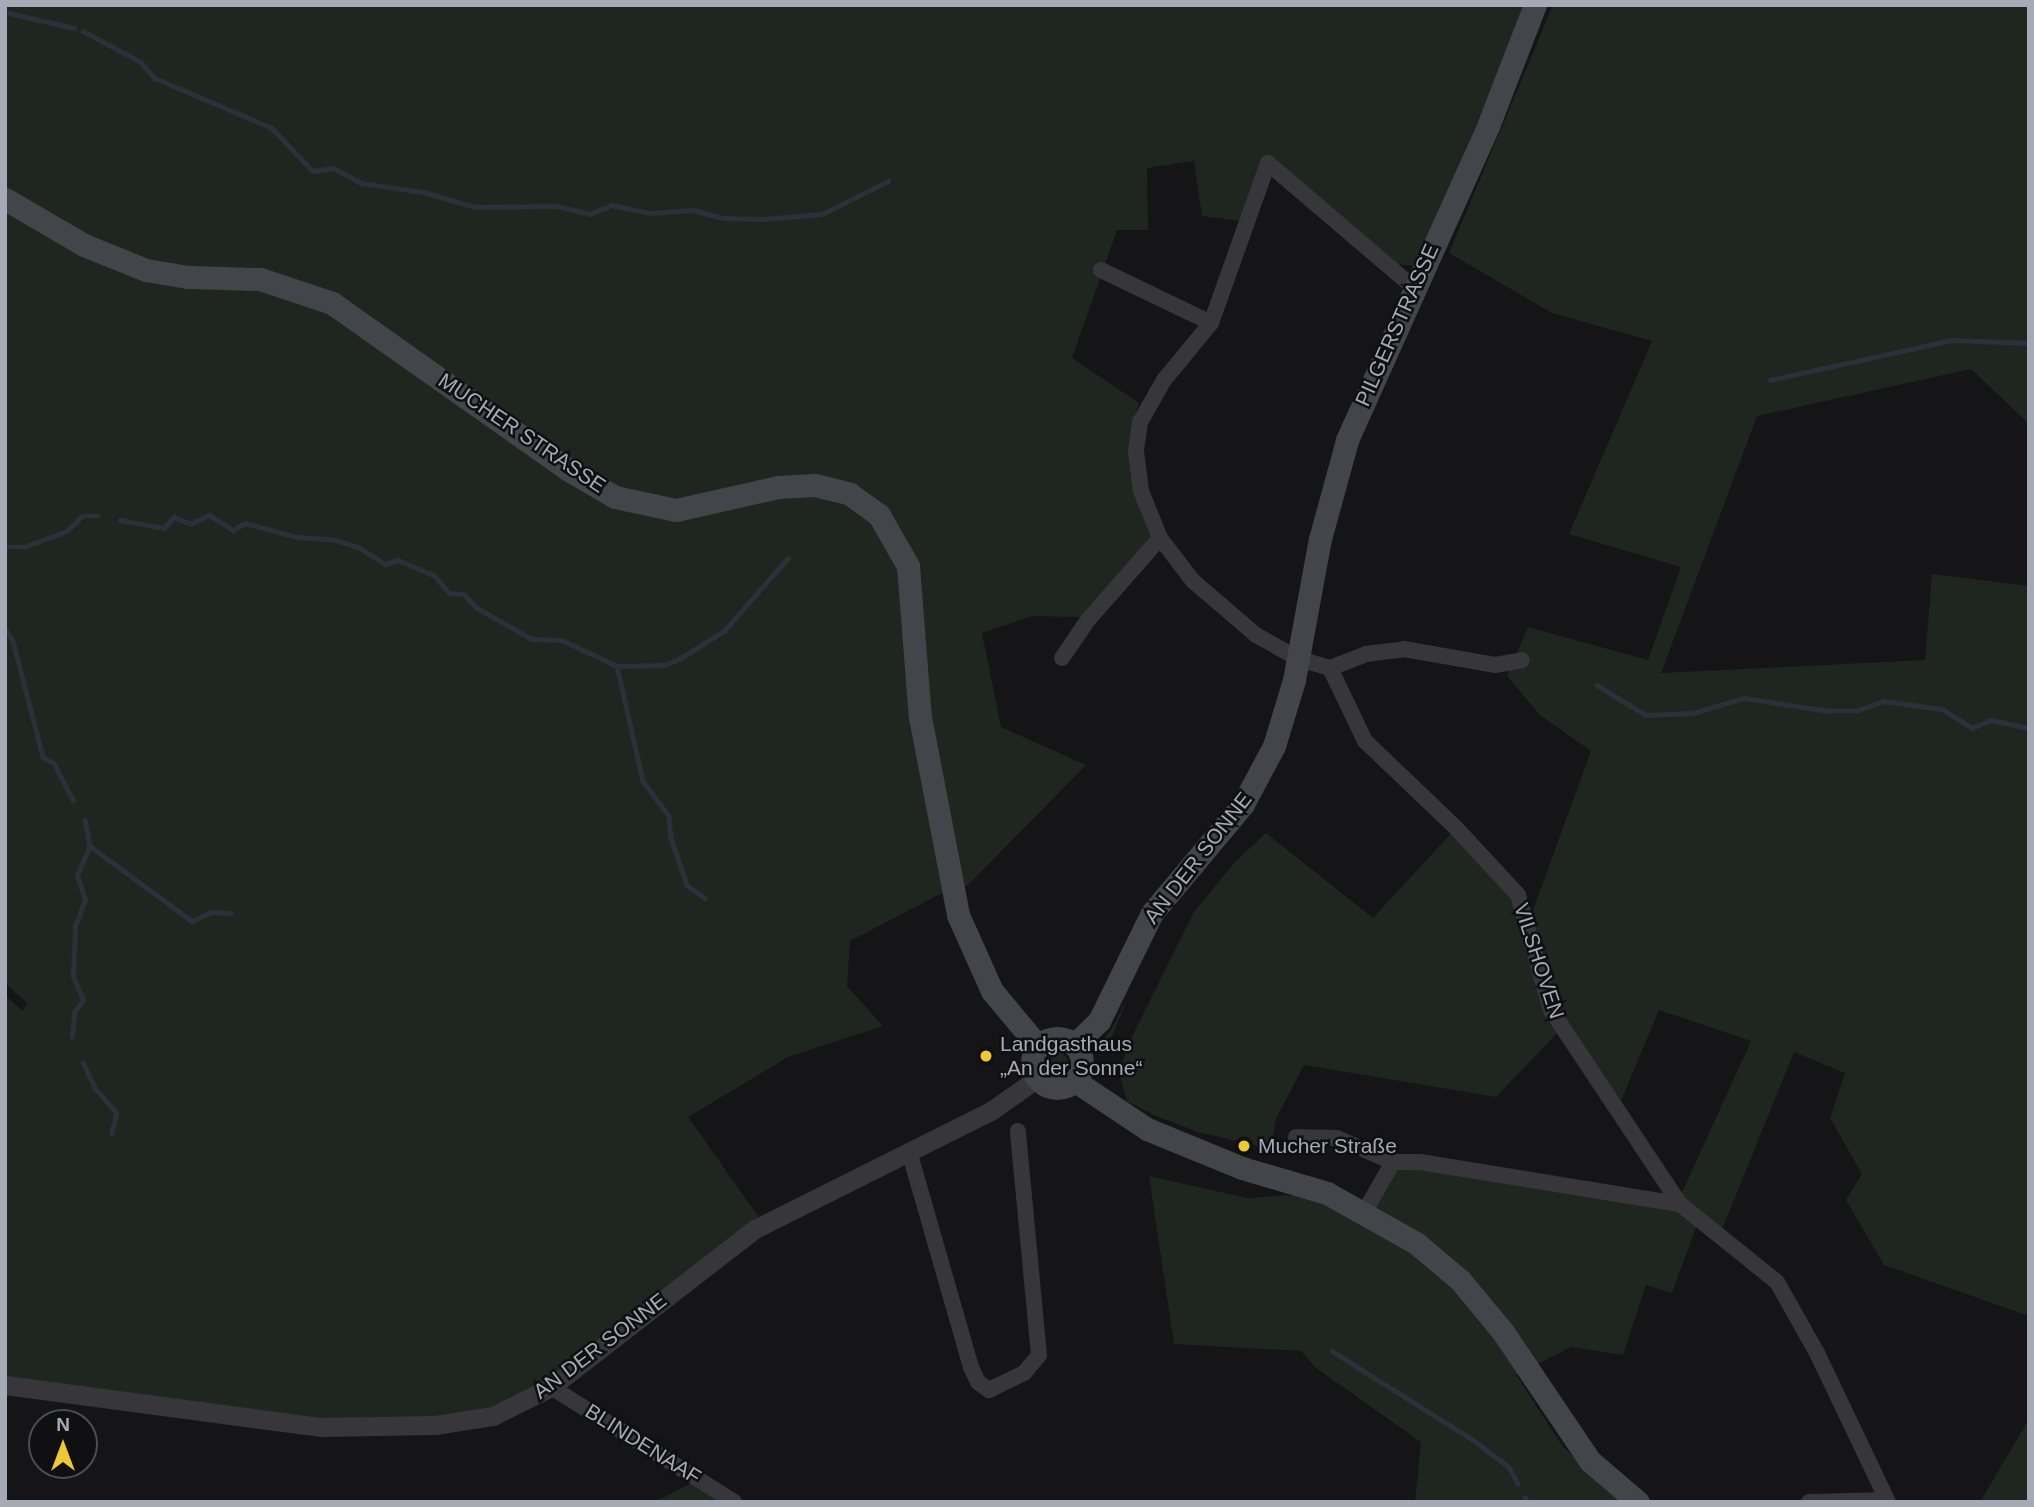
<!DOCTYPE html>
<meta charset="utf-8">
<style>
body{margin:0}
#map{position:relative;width:2034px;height:1507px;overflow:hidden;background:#151416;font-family:Arial,sans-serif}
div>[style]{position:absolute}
.green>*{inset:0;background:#1f2620}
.round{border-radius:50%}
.stream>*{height:4.5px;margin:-2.25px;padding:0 2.25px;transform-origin:2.25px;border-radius:2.25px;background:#2b313a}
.minor>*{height:16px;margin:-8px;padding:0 8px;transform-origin:8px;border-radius:8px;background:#36363b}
.tertiary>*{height:19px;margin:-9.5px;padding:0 9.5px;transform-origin:9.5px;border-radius:9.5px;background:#36363b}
.secondary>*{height:23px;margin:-11.5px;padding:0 11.5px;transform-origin:11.5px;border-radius:11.5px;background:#44444b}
.secondary>.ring{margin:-11.5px;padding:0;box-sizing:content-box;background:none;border:23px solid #44444b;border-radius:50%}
.dots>*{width:19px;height:19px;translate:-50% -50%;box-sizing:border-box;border:4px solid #100f11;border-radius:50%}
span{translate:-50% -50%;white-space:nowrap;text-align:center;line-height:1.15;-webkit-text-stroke:5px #100f11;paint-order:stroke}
.street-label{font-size:21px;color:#a6a9b6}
.poi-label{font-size:21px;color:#a6a9b6}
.left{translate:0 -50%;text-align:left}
.frame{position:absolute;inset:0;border:7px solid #a6a9b6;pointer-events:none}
.north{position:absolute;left:28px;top:1409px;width:70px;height:70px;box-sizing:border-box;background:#100f11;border:2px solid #4c4d53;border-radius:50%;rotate:0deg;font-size:19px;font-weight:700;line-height:28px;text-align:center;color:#a6a9b6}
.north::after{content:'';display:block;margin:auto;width:24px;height:32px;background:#edca35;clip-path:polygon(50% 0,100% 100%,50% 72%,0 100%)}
</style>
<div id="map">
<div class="green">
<i style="clip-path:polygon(5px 5px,1528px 5px,1415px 266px,1396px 264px,1269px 163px,1248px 222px,1202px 216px,1194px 161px,1147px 168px,1148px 230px,1117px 230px,1072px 358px,1139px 403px,1131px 428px,1129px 459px,1151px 540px,1080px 617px,1032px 616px,982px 633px,1001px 727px,1086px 765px,968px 885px,944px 892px,850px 941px,847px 986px,883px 1026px,788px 1057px,688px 1117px,763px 1223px,527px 1402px,368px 1428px,5px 1385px,5px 995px,23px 1011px,27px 1003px,5px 983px)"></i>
<i style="clip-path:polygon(1553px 5px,2029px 5px,2029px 424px,1971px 369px,1757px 416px,1661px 673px,1925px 660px,1932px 574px,2029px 586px,2029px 1316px,1884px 1265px,1846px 1200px,1862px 1174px,1830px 1118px,1845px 1073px,1794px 1052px,1719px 1237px,1698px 1222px,1672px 1293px,1646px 1285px,1623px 1355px,1571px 1347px,1516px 1375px,1563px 1447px,1625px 1502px,1415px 1502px,1421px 1442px,1316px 1368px,1301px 1351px,1174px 1344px,1149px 1176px,1247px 1198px,1327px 1193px,1364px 1211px,1393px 1162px,1678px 1201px,1751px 1041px,1659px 1010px,1616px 1113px,1561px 1029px,1496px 1097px,1304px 1065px,1276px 1119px,1270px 1149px,1198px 1132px,1154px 1115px,1127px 1101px,1120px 1077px,1126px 1049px,1194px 912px,1235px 862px,1266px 833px,1373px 918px,1456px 828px,1529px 921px,1591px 751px,1540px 715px,1507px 676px,1528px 627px,1648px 660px,1681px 567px,1569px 534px,1652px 341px,1552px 313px,1449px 253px)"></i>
<i style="clip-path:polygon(1129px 995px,1110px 1041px,1103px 1040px,1112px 1029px)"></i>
<i class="round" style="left:1046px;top:1052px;width:22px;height:22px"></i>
<i style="clip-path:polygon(2029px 1419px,2029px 1502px,1980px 1502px)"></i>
<i style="clip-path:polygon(696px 1481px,723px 1502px,654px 1502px)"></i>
</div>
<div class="stream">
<i style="left:5px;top:12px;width:71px;rotate:13.1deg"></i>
<i style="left:83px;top:31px;width:66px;rotate:28.1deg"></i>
<i style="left:141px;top:62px;width:21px;rotate:49deg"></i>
<i style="left:155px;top:78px;width:127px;rotate:23.1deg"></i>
<i style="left:272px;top:128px;width:59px;rotate:46.4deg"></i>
<i style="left:313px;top:171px;width:21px;rotate:-8deg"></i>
<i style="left:334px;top:168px;width:31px;rotate:29deg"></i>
<i style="left:361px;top:183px;width:63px;rotate:8.3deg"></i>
<i style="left:423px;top:192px;width:55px;rotate:15.8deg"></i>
<i style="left:476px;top:207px;width:80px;rotate:-0.7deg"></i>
<i style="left:556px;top:206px;width:35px;rotate:13deg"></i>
<i style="left:590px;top:214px;width:24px;rotate:-22deg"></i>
<i style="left:612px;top:205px;width:40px;rotate:12deg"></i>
<i style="left:651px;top:213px;width:42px;rotate:-4.1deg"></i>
<i style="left:693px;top:210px;width:31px;rotate:15deg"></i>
<i style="left:723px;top:218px;width:40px;rotate:1.4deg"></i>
<i style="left:763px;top:219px;width:59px;rotate:-4.8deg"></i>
<i style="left:822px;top:214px;width:74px;rotate:-26.6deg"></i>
<i style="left:1770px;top:380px;width:186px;rotate:-12.4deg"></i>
<i style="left:1952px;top:340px;width:77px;rotate:2.2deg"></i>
<i style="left:120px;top:520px;width:45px;rotate:10.3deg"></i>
<i style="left:164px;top:528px;width:15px;rotate:-48deg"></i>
<i style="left:174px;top:517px;width:18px;rotate:22deg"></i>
<i style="left:191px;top:524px;width:20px;rotate:-27deg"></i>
<i style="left:209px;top:515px;width:28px;rotate:32deg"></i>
<i style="left:233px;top:530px;width:14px;rotate:-30deg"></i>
<i style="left:245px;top:523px;width:54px;rotate:15.1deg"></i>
<i style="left:297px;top:537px;width:39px;rotate:4deg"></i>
<i style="left:336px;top:540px;width:23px;rotate:18deg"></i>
<i style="left:358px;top:547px;width:32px;rotate:32deg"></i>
<i style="left:385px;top:564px;width:14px;rotate:-17deg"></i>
<i style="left:398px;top:560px;width:39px;rotate:23deg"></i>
<i style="left:434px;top:575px;width:23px;rotate:50deg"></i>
<i style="left:449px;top:593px;width:15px;rotate:4deg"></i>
<i style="left:464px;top:594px;width:19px;rotate:47deg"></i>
<i style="left:477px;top:608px;width:63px;rotate:29.4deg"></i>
<i style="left:532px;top:639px;width:30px;rotate:2deg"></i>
<i style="left:562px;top:640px;width:61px;rotate:25.3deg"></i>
<i style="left:617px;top:666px;width:118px;rotate:77.3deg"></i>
<i style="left:643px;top:781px;width:44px;rotate:53.4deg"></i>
<i style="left:669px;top:816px;width:22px;rotate:85deg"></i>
<i style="left:671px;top:838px;width:50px;rotate:71.2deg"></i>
<i style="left:687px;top:885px;width:22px;rotate:36deg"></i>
<i style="left:5px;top:547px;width:19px"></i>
<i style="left:24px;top:547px;width:46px;rotate:-20.4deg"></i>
<i style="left:67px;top:531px;width:21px;rotate:-45deg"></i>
<i style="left:82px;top:516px;width:16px"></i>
<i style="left:5px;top:628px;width:15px;rotate:58deg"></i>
<i style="left:13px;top:641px;width:120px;rotate:75.5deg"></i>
<i style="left:43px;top:757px;width:13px;rotate:29deg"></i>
<i style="left:54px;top:763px;width:42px;rotate:62.8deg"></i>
<i style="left:617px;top:666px;width:48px;rotate:-1.2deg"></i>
<i style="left:665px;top:665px;width:15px;rotate:-23deg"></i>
<i style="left:679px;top:659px;width:53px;rotate:-31.9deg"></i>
<i style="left:724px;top:631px;width:97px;rotate:-48.8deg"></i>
<i style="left:1597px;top:685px;width:57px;rotate:31.5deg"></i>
<i style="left:1646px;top:715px;width:47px;rotate:-2.4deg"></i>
<i style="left:1693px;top:713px;width:53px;rotate:-16.4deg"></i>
<i style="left:1744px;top:698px;width:86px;rotate:8.7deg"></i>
<i style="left:1829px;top:711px;width:27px"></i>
<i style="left:1856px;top:711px;width:30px;rotate:-20deg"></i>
<i style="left:1884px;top:701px;width:59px;rotate:7.9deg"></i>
<i style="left:1942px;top:709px;width:36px;rotate:32deg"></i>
<i style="left:1972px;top:728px;width:21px;rotate:-23deg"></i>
<i style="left:1991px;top:720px;width:39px;rotate:12deg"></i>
<i style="left:85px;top:820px;width:26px;rotate:79deg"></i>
<i style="left:90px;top:846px;width:127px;rotate:36.3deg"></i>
<i style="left:192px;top:921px;width:21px;rotate:-25deg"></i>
<i style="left:211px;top:912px;width:20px;rotate:3deg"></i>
<i style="left:72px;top:1037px;width:25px;rotate:-85deg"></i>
<i style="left:74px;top:1012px;width:15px;rotate:-53deg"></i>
<i style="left:83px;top:1000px;width:26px;rotate:-113deg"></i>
<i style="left:73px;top:976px;width:50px;rotate:-87.7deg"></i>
<i style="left:75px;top:926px;width:28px;rotate:-69deg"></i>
<i style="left:85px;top:900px;width:26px;rotate:-108deg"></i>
<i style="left:77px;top:875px;width:32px;rotate:-66deg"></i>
<i style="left:83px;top:1062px;width:29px;rotate:65deg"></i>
<i style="left:95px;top:1088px;width:33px;rotate:49deg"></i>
<i style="left:117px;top:1113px;width:21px;rotate:104deg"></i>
<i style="left:1332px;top:1351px;width:165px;rotate:32.2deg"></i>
<i style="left:1472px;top:1439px;width:46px;rotate:37.1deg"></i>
<i style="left:1509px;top:1467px;width:19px;rotate:62deg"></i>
<i style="left:1525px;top:1497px;width:6px;rotate:59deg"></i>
</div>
<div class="minor">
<i style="left:1101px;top:270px;width:122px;rotate:25.7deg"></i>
<i style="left:1413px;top:287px;width:191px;rotate:-139.5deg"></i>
<i style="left:1268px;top:163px;width:170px;rotate:109.6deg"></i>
<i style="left:1211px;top:323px;width:74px;rotate:129.5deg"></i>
<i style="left:1164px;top:380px;width:48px;rotate:119.7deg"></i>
<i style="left:1140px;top:422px;width:29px;rotate:98deg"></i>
<i style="left:1136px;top:451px;width:40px;rotate:82.9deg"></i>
<i style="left:1141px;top:491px;width:51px;rotate:68deg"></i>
<i style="left:1160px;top:538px;width:54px;rotate:52.5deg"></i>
<i style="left:1193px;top:581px;width:83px;rotate:40.6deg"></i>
<i style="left:1256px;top:635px;width:49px;rotate:29.2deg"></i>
<i style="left:1299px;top:659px;width:32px;rotate:16deg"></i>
<i style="left:1330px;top:668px;width:39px;rotate:-21deg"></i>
<i style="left:1366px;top:654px;width:38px;rotate:-7deg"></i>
<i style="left:1404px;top:649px;width:92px;rotate:10deg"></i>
<i style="left:1495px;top:665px;width:27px;rotate:-10deg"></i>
<i style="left:1062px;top:658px;width:46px;rotate:-55.6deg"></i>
<i style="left:1088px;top:620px;width:109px;rotate:-48.7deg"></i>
<i style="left:1330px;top:668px;width:81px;rotate:64.4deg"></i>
<i style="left:1365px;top:741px;width:126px;rotate:43.7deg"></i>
<i style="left:1456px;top:828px;width:91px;rotate:47.2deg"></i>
<i style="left:1518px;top:895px;width:120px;rotate:74deg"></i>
<i style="left:1551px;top:1010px;width:233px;rotate:56.4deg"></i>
<i style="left:1680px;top:1204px;width:124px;rotate:38.8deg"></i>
<i style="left:1777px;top:1282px;width:81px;rotate:60.6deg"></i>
<i style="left:1817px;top:1353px;width:165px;rotate:64.5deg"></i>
<i style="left:1296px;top:1137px;width:41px;rotate:1.4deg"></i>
<i style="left:1337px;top:1138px;width:61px;rotate:23.2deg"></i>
<i style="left:909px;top:1151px;width:225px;rotate:74deg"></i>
<i style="left:971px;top:1367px;width:17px;rotate:65deg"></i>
<i style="left:978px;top:1382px;width:14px;rotate:36deg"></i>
<i style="left:989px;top:1390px;width:39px;rotate:-26deg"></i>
<i style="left:1024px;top:1373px;width:23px;rotate:-50deg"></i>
<i style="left:1039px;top:1355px;width:225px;rotate:-95.4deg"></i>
<i style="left:1365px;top:1211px;width:56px;rotate:-60.3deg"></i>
<i style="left:1393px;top:1162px;width:27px"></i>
<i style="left:1420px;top:1162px;width:263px;rotate:9.2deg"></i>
<i style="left:551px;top:1387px;width:216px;rotate:32.1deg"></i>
<i style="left:1809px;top:1502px;width:78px;rotate:-1.5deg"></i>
</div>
<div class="tertiary">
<i style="left:5px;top:1385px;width:319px;rotate:7.6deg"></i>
<i style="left:321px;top:1427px;width:114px;rotate:-1deg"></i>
<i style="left:435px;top:1425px;width:59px;rotate:-8.8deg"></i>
<i style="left:493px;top:1416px;width:65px;rotate:-26.6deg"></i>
<i style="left:551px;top:1387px;width:258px;rotate:-37.8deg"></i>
<i style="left:755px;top:1229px;width:264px;rotate:-26.6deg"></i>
<i style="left:991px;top:1111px;width:55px;rotate:-35.4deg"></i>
</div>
<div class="secondary">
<i style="left:5px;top:199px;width:91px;rotate:30.2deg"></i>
<i style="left:84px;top:245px;width:67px;rotate:22deg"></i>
<i style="left:146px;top:270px;width:43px;rotate:9.5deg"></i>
<i style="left:188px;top:277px;width:72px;rotate:1.6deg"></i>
<i style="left:260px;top:279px;width:76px;rotate:18.4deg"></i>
<i style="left:332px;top:303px;width:290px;rotate:35.2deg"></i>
<i style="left:569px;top:470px;width:53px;rotate:30.4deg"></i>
<i style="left:615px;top:497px;width:62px;rotate:12deg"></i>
<i style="left:676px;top:510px;width:105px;rotate:-12.7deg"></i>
<i style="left:778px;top:487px;width:37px;rotate:-3deg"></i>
<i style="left:815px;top:485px;width:36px;rotate:14deg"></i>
<i style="left:850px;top:494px;width:36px;rotate:36deg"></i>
<i style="left:879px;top:515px;width:59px;rotate:60.4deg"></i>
<i style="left:908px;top:566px;width:151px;rotate:85.5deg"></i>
<i style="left:920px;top:717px;width:202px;rotate:79.1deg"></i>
<i style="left:958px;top:915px;width:83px;rotate:65.9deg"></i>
<i style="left:992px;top:991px;width:72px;rotate:50.1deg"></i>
<i class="ring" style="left:1032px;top:1038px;width:27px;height:27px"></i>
<i style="left:1074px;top:1045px;width:35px;rotate:-44deg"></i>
<i style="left:1099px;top:1021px;width:120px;rotate:-63.9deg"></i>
<i style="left:1152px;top:913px;width:142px;rotate:-50.1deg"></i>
<i style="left:1243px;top:804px;width:66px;rotate:-61.9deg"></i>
<i style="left:1274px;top:746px;width:69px;rotate:-73.1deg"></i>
<i style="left:1294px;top:680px;width:143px;rotate:-79.6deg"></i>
<i style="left:1320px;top:539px;width:103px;rotate:-74.7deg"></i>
<i style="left:1347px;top:440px;width:344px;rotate:-65.8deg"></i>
<i style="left:1488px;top:126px;width:130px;rotate:-68.8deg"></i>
<i style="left:1075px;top:1081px;width:87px;rotate:33.7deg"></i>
<i style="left:1147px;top:1129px;width:103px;rotate:22.3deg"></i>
<i style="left:1242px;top:1168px;width:89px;rotate:16.4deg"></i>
<i style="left:1327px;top:1193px;width:102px;rotate:29.3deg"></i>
<i style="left:1416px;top:1243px;width:57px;rotate:40.1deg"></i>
<i style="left:1460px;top:1280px;width:67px;rotate:50.4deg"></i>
<i style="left:1503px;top:1332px;width:156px;rotate:56deg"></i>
<i style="left:1590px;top:1461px;width:63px;rotate:40.5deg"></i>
</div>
<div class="dots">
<i style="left:986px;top:1056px;background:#edca35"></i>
<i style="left:1244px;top:1146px;background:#edca35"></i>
</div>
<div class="street-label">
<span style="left:1397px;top:325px;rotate:-66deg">PILGERSTRASSE</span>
<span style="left:522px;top:433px;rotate:34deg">MUCHER STRASSE</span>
<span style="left:1198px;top:858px;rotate:-52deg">AN DER SONNE</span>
<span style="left:1539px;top:961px;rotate:72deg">VILSHOVEN</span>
<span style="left:600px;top:1346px;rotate:-37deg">AN DER SONNE</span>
<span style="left:643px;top:1444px;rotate:32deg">BLINDENAAF</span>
</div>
<div class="poi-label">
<span class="left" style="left:1000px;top:1056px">Landgasthaus<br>„An der Sonne“</span>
<span class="left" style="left:1258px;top:1146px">Mucher Straße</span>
</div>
<div class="frame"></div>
<div class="north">N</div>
</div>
